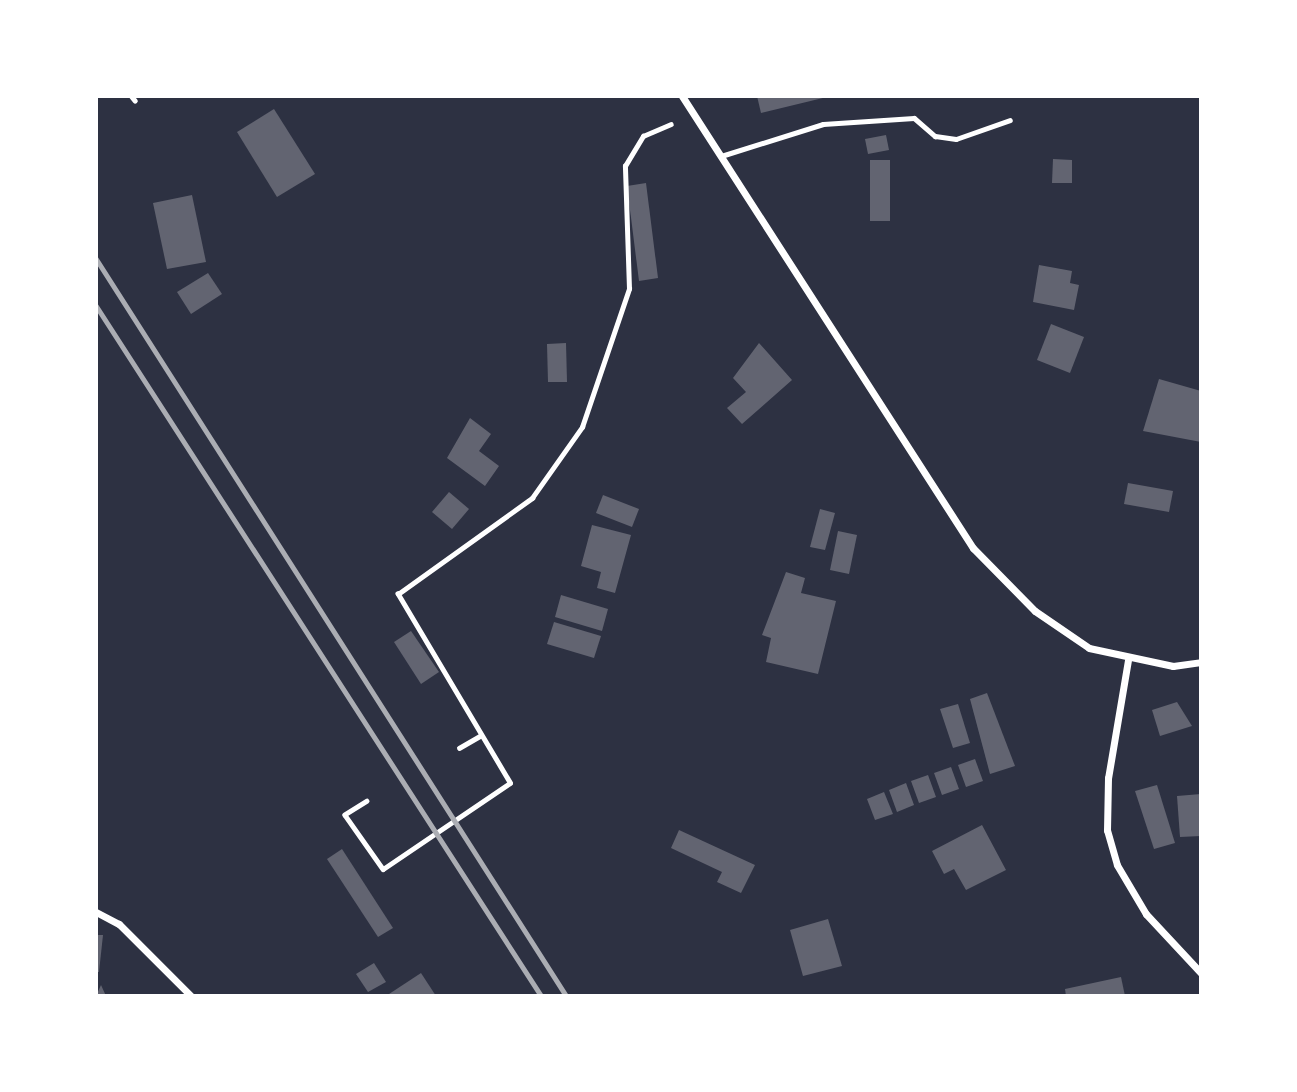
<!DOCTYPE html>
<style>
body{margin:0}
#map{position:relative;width:1297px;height:1092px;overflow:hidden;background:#2d3142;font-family:Rubik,sans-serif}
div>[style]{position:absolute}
.building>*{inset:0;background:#626471}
.path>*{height:4.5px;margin:-2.25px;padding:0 2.25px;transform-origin:2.25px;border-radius:2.25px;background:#fff}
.service>*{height:5px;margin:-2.5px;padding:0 2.5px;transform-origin:2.5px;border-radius:2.5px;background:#fff}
.minor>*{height:7px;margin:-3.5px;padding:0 3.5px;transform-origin:3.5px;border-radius:3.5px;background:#fff}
.rail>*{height:5px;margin:-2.5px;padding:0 2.5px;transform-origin:2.5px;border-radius:2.5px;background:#abadb3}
span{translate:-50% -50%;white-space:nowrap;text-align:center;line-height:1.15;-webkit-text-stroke:7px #fff;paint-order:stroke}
.frame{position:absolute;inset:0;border:98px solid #fff;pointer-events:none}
</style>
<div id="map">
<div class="building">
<i style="clip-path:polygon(757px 96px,827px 96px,827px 97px,761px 113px)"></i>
<i style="clip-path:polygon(274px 109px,315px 174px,277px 197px,237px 132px)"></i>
<i style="clip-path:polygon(886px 135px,889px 150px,868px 154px,865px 139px)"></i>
<i style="clip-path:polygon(1053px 159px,1072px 160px,1072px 183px,1052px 183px)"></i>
<i style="clip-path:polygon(870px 160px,890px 160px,890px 221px,870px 221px)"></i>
<i style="clip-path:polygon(646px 183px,658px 278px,639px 281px,627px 186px)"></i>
<i style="clip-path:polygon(192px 195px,206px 262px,167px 269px,153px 203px)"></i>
<i style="clip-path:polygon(1039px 265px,1072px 271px,1070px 283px,1079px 285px,1074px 310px,1033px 302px)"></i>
<i style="clip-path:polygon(208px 273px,222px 294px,191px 314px,177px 292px)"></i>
<i style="clip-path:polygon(1051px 324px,1084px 337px,1070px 373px,1037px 360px)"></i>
<i style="clip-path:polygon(566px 343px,567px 382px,548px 382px,547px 344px)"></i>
<i style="clip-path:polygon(759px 343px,792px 380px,742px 424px,727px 408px,746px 392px,733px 378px)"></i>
<i style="clip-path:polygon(1159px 379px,1201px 391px,1201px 442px,1143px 431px)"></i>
<i style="clip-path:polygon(470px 418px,491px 434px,479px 451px,499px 466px,485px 486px,447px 458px)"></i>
<i style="clip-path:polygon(1128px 483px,1173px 491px,1169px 512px,1124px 504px)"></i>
<i style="clip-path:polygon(449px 492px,469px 509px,452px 529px,432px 512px)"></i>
<i style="clip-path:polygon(603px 495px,639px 509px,632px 527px,596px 513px)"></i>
<i style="clip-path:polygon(820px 509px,835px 513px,825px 550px,810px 547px)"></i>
<i style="clip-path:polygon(592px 525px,631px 535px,615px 593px,597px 588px,601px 572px,581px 566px)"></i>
<i style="clip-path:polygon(838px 531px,857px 535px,849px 574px,830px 570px)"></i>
<i style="clip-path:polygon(786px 572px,805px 578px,801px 593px,836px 601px,818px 674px,766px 662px,771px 638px,762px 635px)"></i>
<i style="clip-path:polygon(561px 595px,608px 609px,602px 631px,555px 617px)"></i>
<i style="clip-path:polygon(554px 622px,601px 636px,594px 658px,547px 644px)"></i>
<i style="clip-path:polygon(411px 631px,439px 672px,421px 684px,394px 642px)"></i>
<i style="clip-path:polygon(987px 693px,1015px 766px,990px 774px,970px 699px)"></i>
<i style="clip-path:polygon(1177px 702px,1192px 726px,1160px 736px,1152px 710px)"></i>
<i style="clip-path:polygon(958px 704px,970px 743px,953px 748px,940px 709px)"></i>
<i style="clip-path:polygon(975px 759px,983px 781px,966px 787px,958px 765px)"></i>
<i style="clip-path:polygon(951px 767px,959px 789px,942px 795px,934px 773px)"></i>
<i style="clip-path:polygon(928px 775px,936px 797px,919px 803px,911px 781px)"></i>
<i style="clip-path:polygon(906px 783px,914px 805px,897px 812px,889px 790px)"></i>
<i style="clip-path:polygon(1157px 785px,1175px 843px,1154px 849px,1135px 791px)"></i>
<i style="clip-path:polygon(884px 792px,893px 814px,875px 820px,867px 799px)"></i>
<i style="clip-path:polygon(1201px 794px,1201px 836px,1180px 837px,1177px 796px)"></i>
<i style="clip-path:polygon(982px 825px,1006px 870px,966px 890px,954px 869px,944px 874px,932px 851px)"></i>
<i style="clip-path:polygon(679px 830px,755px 865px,741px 893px,717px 882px,722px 872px,671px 848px)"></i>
<i style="clip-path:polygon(342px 849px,393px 928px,378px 937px,327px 859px)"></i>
<i style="clip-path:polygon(828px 919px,842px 966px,803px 976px,790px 930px)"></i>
<i style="clip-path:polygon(96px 935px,103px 935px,99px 972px,96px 972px)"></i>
<i style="clip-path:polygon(374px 963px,386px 982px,368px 992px,356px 974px)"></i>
<i style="clip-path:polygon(421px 973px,436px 996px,386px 996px)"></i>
<i style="clip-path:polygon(1121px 977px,1125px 996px,1066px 996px,1065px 989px)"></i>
<i style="clip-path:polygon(101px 985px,106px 996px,96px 996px)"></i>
</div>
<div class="path">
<i style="left:459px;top:748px;width:24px;rotate:-30deg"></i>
<i style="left:367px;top:801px;width:26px;rotate:148deg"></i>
<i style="left:345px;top:815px;width:66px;rotate:54.9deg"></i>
<i style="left:383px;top:869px;width:153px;rotate:-34.1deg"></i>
<i style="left:510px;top:783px;width:220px;rotate:-120.7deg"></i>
<i style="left:398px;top:594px;width:165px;rotate:-35.6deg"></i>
<i style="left:532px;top:498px;width:87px;rotate:-54.8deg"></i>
<i style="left:582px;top:427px;width:146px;rotate:-71.2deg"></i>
<i style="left:629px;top:289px;width:123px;rotate:-91.9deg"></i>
<i style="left:625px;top:166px;width:35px;rotate:-59deg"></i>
<i style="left:643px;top:136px;width:30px;rotate:-23deg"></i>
</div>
<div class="service">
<i style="left:131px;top:96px;width:6px;rotate:51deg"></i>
<i style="left:721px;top:156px;width:107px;rotate:-17.4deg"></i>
<i style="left:823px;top:124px;width:91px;rotate:-3.8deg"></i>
<i style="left:914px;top:118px;width:28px;rotate:41deg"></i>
<i style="left:935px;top:136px;width:21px;rotate:8deg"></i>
<i style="left:956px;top:139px;width:57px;rotate:-19.4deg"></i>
</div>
<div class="minor">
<i style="left:682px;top:96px;width:538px;rotate:57.23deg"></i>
<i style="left:973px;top:548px;width:88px;rotate:45.5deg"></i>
<i style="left:1035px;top:611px;width:65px;rotate:34.4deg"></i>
<i style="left:1089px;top:648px;width:86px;rotate:12.1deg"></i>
<i style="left:1173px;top:666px;width:28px;rotate:-8deg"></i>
<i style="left:1128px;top:660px;width:120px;rotate:99.6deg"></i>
<i style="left:1108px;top:778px;width:52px;rotate:91.1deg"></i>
<i style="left:1107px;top:830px;width:36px;rotate:74deg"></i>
<i style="left:1117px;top:865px;width:57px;rotate:59.4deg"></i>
<i style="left:1146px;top:914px;width:81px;rotate:47deg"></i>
<i style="left:96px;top:912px;width:26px;rotate:28deg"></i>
<i style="left:119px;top:924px;width:102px;rotate:45deg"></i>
</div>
<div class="rail">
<i style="left:96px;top:259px;width:874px;rotate:57.47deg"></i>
<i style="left:96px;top:306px;width:821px;rotate:57.18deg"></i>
</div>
<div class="frame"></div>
</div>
